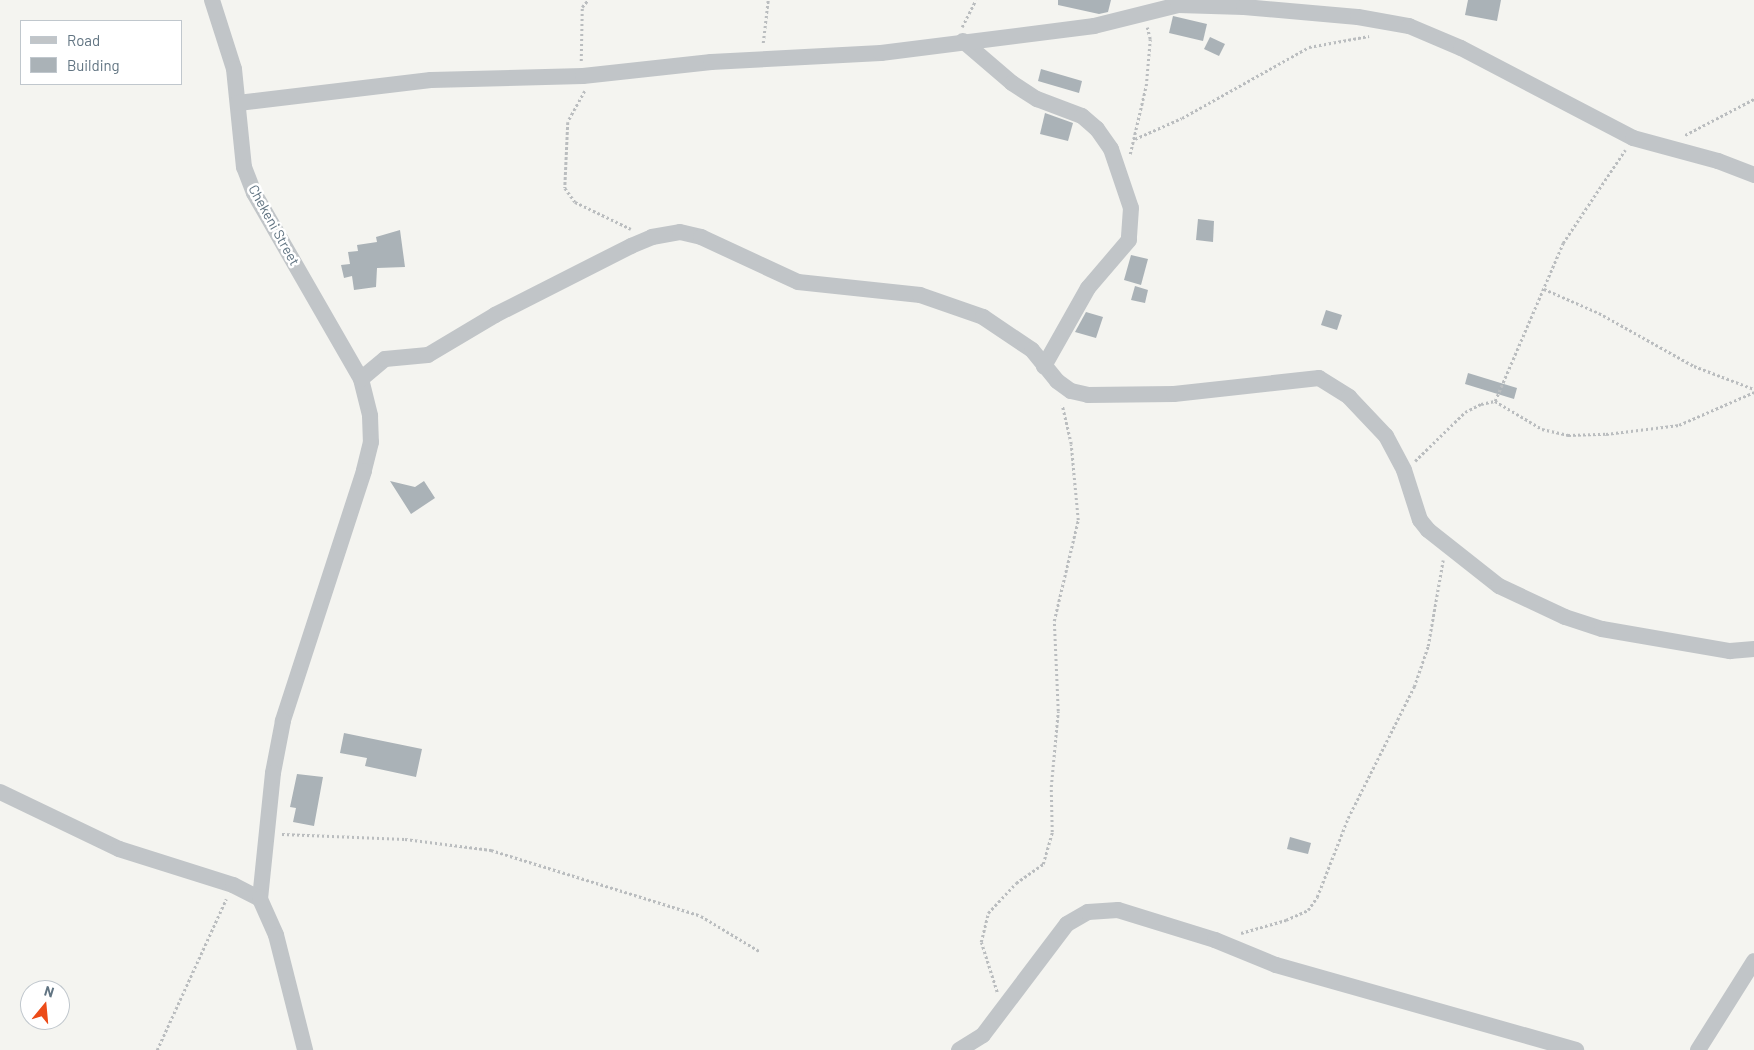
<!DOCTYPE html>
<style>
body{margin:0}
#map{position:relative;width:1754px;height:1050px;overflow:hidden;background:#f4f4f0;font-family:Barlow,sans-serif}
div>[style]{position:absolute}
.building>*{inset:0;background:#aab2b7}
.path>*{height:2.5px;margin-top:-1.25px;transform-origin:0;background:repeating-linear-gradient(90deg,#babdbf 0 2.5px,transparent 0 5px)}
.street>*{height:16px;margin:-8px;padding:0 8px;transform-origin:8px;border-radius:8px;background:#c1c5c8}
span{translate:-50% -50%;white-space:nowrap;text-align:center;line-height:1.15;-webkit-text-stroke:5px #fff;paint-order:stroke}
.street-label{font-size:14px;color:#617482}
.legend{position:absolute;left:20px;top:20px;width:162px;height:65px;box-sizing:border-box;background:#fff;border:1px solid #c0c7cd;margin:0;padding:6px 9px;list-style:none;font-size:15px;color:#617482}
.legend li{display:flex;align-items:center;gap:10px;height:25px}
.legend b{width:25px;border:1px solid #c0c7cd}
.north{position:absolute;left:20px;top:980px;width:50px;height:50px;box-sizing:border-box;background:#fff;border:1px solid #c0c7cd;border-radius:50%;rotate:17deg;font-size:14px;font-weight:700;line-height:20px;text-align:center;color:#617482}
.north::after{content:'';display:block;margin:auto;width:18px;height:22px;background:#ec4b18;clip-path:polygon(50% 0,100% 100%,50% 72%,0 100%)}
</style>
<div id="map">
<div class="building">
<i style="clip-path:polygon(1058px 0,1111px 0,1108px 12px,1099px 14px,1058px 5px)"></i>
<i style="clip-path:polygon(1468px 0,1501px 0,1497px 21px,1465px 15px)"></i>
<i style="clip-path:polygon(1173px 16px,1207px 24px,1203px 41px,1169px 33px)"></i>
<i style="clip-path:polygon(1210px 37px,1225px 44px,1219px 56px,1204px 49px)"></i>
<i style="clip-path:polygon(1041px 69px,1082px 81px,1079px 93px,1038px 81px)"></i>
<i style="clip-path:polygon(1045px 113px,1073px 123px,1068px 141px,1040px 134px)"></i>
<i style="clip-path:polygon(1198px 219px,1214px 221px,1213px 242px,1196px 240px)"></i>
<i style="clip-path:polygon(400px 230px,405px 267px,377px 268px,376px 287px,354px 290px,352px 276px,344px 278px,341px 265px,350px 264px,348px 252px,358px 251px,357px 245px,377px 242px,376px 237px)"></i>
<i style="clip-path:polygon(1131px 255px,1148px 259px,1141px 285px,1124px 280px)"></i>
<i style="clip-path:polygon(1135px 286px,1148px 290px,1145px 303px,1131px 300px)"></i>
<i style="clip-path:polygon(1326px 310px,1342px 315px,1337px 330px,1321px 325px)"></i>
<i style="clip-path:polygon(1086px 312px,1103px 317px,1096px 338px,1075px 332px)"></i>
<i style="clip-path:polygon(1468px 373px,1517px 388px,1514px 399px,1465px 384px)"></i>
<i style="clip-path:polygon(390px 481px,415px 487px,424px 481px,435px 498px,411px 514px)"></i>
<i style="clip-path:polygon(344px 733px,422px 749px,416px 777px,365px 766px,367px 758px,340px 753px)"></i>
<i style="clip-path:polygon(297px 774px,323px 777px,314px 826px,293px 822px,296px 808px,290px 807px)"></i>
<i style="clip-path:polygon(1290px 837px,1311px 843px,1308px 854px,1287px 849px)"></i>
</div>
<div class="path">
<i style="left:962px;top:27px;width:30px;rotate:-63deg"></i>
<i style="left:763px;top:43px;width:43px;rotate:-83.4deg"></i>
<i style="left:581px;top:61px;width:54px;rotate:-88.9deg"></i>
<i style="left:582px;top:7px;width:9px;rotate:-49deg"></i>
<i style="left:585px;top:91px;width:35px;rotate:119deg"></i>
<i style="left:568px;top:122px;width:66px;rotate:92.6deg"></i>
<i style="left:565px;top:188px;width:17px;rotate:54deg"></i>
<i style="left:575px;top:202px;width:62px;rotate:25.7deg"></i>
<i style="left:1685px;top:135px;width:78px;rotate:-27.6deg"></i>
<i style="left:1135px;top:139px;width:51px;rotate:-24.1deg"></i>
<i style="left:1182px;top:118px;width:145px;rotate:-29.2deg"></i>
<i style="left:1309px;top:47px;width:61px;rotate:-10.4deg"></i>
<i style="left:1130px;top:154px;width:70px;rotate:-76.8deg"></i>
<i style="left:1146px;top:86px;width:47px;rotate:-85.1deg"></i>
<i style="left:1150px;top:39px;width:12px;rotate:-104deg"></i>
<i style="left:1544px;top:289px;width:60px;rotate:23.6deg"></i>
<i style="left:1599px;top:313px;width:109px;rotate:29.2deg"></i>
<i style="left:1694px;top:366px;width:64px;rotate:21deg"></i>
<i style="left:1495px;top:401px;width:172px;rotate:-66.7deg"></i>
<i style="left:1563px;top:243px;width:112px;rotate:-56.3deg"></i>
<i style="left:1415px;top:461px;width:70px;rotate:-44.4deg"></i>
<i style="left:1465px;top:412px;width:18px;rotate:-27deg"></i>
<i style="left:1481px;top:404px;width:14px;rotate:-12deg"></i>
<i style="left:1495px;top:401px;width:55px;rotate:30.8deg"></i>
<i style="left:1542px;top:429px;width:27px;rotate:13deg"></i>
<i style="left:1568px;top:435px;width:38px;rotate:-2deg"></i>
<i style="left:1606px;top:434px;width:74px;rotate:-7deg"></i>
<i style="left:1679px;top:425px;width:82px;rotate:-23.7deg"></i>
<i style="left:282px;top:834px;width:123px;rotate:2.3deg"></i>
<i style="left:405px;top:839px;width:87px;rotate:7.3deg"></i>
<i style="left:491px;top:850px;width:220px;rotate:17.4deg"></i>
<i style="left:701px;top:916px;width:68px;rotate:31.1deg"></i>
<i style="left:1241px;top:933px;width:47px;rotate:-16.1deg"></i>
<i style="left:1286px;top:920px;width:24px;rotate:-24deg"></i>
<i style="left:1308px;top:910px;width:16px;rotate:-55deg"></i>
<i style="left:1317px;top:897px;width:85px;rotate:-68.6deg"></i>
<i style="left:1348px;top:818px;width:147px;rotate:-63.3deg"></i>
<i style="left:1414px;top:687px;width:43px;rotate:-71.1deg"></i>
<i style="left:1428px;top:646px;width:87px;rotate:-80.1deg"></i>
<i style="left:997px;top:992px;width:52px;rotate:-107.7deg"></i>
<i style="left:981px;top:942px;width:30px;rotate:-76deg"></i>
<i style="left:988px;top:913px;width:41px;rotate:-47deg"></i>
<i style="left:1016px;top:883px;width:33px;rotate:-35deg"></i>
<i style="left:1043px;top:864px;width:33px;rotate:-74deg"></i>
<i style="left:1052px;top:832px;width:45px;rotate:-91.3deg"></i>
<i style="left:1051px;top:787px;width:76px;rotate:-84.7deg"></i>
<i style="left:1058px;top:711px;width:90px;rotate:-92.5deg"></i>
<i style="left:1054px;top:621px;width:104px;rotate:-76.6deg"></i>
<i style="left:1078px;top:520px;width:76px;rotate:-95.3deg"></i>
<i style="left:1071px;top:444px;width:40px;rotate:-103deg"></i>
<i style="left:157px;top:1050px;width:166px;rotate:-65.4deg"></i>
</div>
<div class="street">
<i style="left:212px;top:0;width:72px;rotate:72.3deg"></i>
<i style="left:234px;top:69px;width:99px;rotate:84.2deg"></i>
<i style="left:244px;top:167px;width:28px;rotate:69deg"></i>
<i style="left:254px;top:193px;width:215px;rotate:60.1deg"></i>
<i style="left:361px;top:379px;width:38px;rotate:76deg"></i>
<i style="left:370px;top:416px;width:26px;rotate:88deg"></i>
<i style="left:371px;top:442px;width:30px;rotate:104deg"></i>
<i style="left:364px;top:471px;width:263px;rotate:108deg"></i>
<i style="left:283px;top:721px;width:53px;rotate:100.9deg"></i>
<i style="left:273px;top:773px;width:127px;rotate:95.9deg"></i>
<i style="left:963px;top:41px;width:65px;rotate:40.6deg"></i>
<i style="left:1012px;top:83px;width:30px;rotate:33deg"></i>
<i style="left:1037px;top:99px;width:48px;rotate:20.7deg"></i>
<i style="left:1082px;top:116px;width:20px;rotate:41deg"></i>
<i style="left:1097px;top:129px;width:24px;rotate:55deg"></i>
<i style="left:1111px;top:149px;width:62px;rotate:71.3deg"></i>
<i style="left:1131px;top:208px;width:32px;rotate:94deg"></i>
<i style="left:1129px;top:240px;width:63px;rotate:130.5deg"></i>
<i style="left:1088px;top:288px;width:90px;rotate:119.4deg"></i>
<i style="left:238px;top:103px;width:194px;rotate:-6.8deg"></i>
<i style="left:431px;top:80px;width:152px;rotate:-1.5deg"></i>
<i style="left:583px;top:76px;width:129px;rotate:-6.2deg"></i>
<i style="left:711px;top:62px;width:170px;rotate:-3deg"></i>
<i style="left:881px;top:53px;width:215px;rotate:-7.2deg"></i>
<i style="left:1094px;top:26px;width:87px;rotate:-14deg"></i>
<i style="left:1178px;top:5px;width:66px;rotate:1.7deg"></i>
<i style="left:1244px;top:7px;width:114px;rotate:5deg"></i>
<i style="left:1358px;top:17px;width:52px;rotate:10deg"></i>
<i style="left:1409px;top:26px;width:56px;rotate:22.9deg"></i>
<i style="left:1461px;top:48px;width:194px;rotate:27.6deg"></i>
<i style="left:1633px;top:138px;width:88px;rotate:15.1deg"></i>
<i style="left:1718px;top:161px;width:39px;rotate:21deg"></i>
<i style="left:361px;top:379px;width:31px;rotate:-40deg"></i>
<i style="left:385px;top:359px;width:43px;rotate:-5.3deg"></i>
<i style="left:428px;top:355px;width:78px;rotate:-30.8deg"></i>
<i style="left:495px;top:315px;width:153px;rotate:-26.9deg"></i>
<i style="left:631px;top:246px;width:23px;rotate:-23deg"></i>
<i style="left:652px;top:237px;width:28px;rotate:-10deg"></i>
<i style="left:680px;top:232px;width:22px;rotate:13deg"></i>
<i style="left:701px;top:237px;width:107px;rotate:24.9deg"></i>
<i style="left:798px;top:282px;width:123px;rotate:6.1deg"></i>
<i style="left:920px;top:295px;width:67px;rotate:19.2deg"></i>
<i style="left:983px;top:317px;width:59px;rotate:34deg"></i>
<i style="left:1032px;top:350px;width:40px;rotate:51deg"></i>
<i style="left:1057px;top:381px;width:17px;rotate:36deg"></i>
<i style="left:1071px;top:391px;width:17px;rotate:13deg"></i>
<i style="left:1088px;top:395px;width:86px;rotate:-0.7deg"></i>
<i style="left:1174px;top:394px;width:146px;rotate:-6.3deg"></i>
<i style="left:1319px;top:378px;width:36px;rotate:32deg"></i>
<i style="left:1349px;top:397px;width:54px;rotate:46.5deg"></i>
<i style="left:1386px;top:436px;width:38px;rotate:62deg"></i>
<i style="left:1404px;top:470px;width:52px;rotate:72.3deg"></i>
<i style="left:1420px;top:520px;width:13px;rotate:51deg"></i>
<i style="left:1428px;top:530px;width:90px;rotate:38.3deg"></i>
<i style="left:1499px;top:586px;width:73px;rotate:25.2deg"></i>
<i style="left:1565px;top:617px;width:39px;rotate:18deg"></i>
<i style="left:1602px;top:629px;width:130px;rotate:9.8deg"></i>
<i style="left:1730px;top:651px;width:24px;rotate:-5deg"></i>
<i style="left:0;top:792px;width:132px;rotate:25.6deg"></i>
<i style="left:119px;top:849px;width:120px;rotate:17.5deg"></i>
<i style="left:233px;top:885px;width:30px;rotate:27deg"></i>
<i style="left:260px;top:899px;width:39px;rotate:66deg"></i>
<i style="left:276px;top:935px;width:119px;rotate:75.8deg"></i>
<i style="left:959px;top:1050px;width:28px;rotate:-32deg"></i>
<i style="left:983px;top:1035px;width:139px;rotate:-52.9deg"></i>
<i style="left:1067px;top:924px;width:24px;rotate:-30deg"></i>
<i style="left:1088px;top:912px;width:30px;rotate:-4deg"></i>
<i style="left:1118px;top:910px;width:102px;rotate:17.2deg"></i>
<i style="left:1215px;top:940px;width:66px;rotate:22.3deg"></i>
<i style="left:1276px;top:965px;width:312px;rotate:15.8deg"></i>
<i style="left:1698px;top:1050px;width:105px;rotate:-57.8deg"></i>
</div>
<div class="street-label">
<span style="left:274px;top:225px;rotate:61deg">Chekeni Street</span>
</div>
<ul class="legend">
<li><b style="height:6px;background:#c1c5c8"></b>Road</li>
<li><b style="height:14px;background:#aab2b7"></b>Building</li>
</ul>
<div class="north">N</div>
</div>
